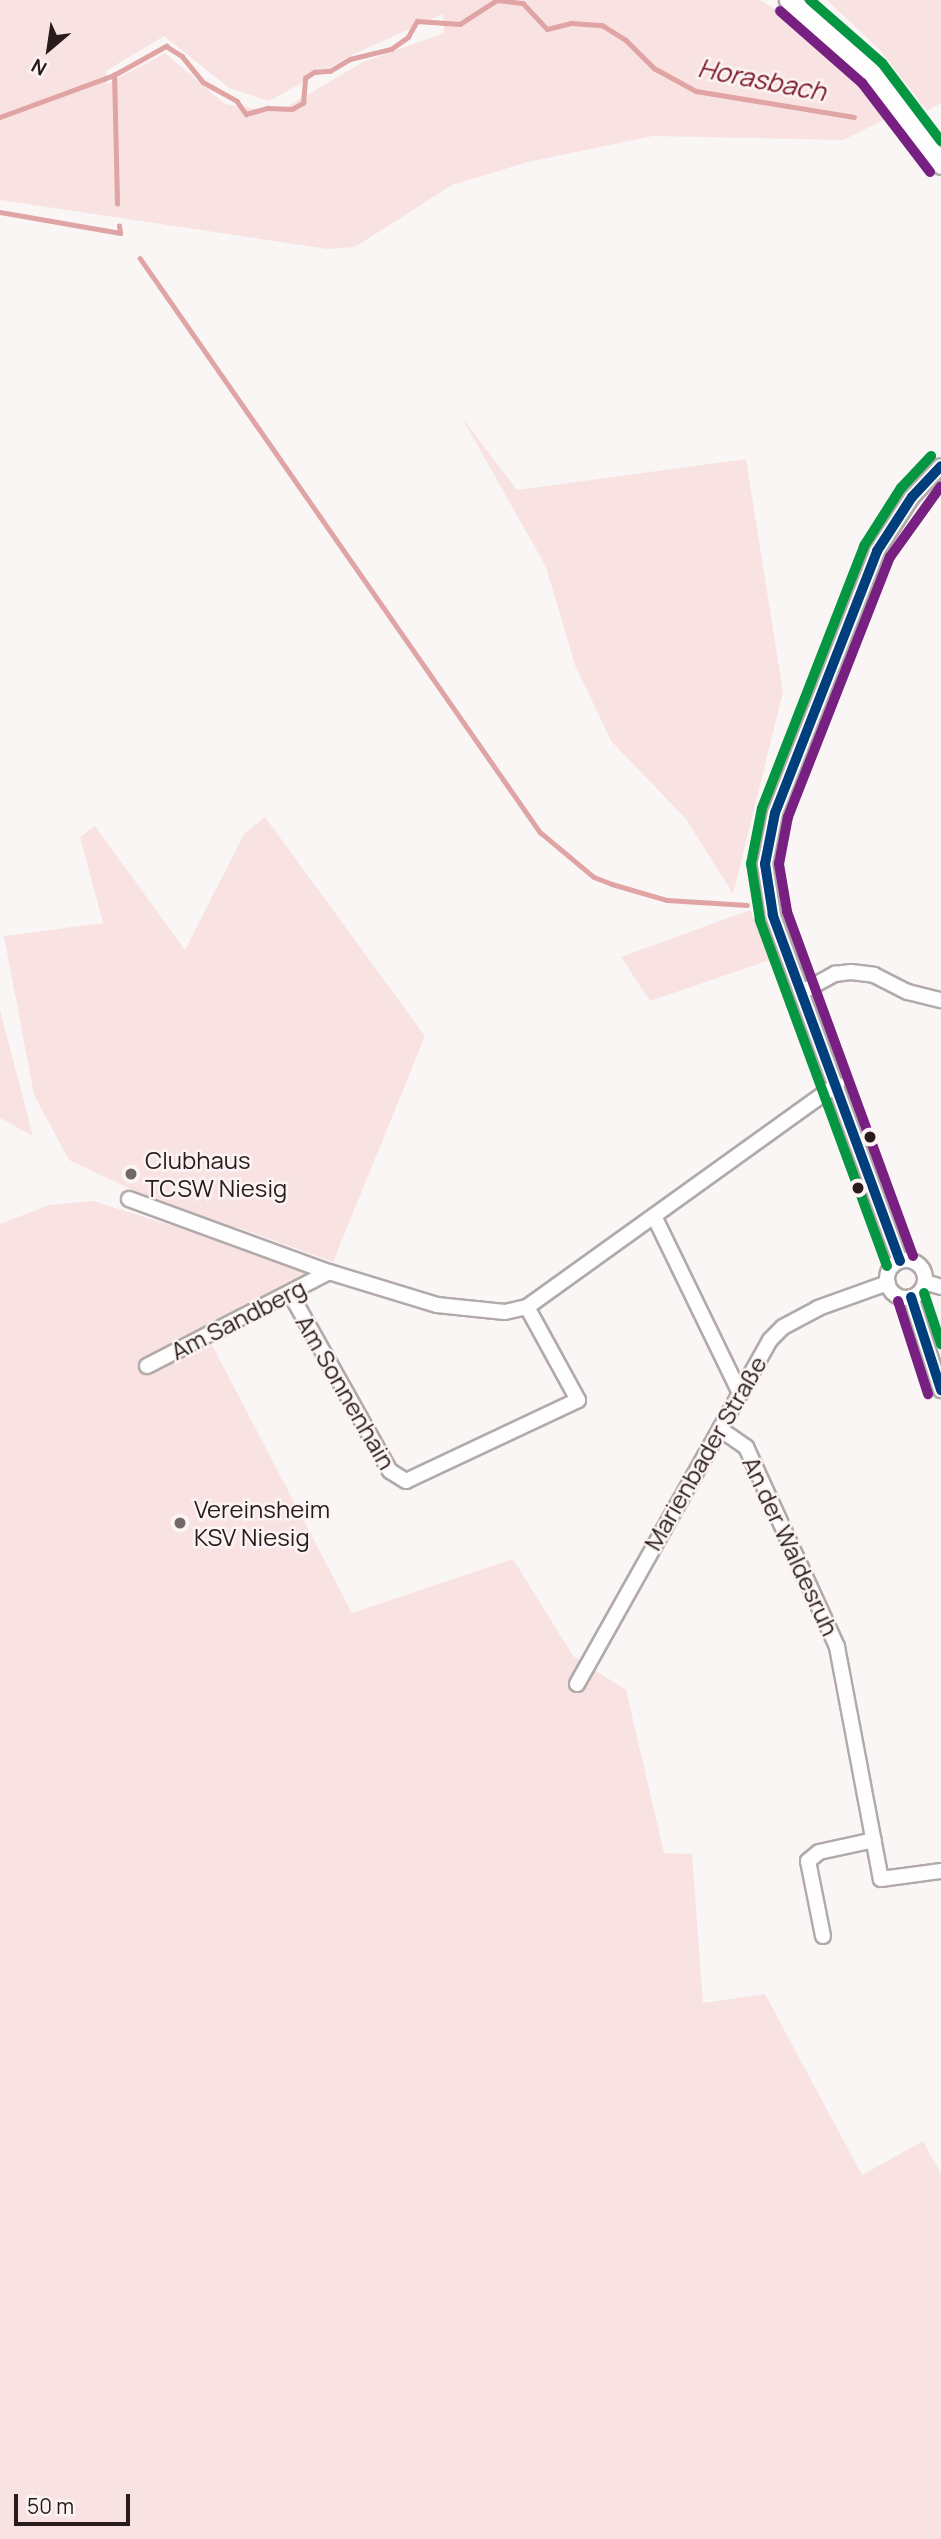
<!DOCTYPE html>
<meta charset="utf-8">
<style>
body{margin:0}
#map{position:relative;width:941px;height:2539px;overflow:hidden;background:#faf6f6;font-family:Manrope,sans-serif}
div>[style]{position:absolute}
.green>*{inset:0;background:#f8e3e2}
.stream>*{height:4.5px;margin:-2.25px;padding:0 2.25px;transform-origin:2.25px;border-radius:2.25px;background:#dfa4a3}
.roads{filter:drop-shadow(2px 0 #b2aaaa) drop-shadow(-2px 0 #b2aaaa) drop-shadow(0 2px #b2aaaa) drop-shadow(0 -2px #b2aaaa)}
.street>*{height:14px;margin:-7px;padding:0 7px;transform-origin:7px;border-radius:7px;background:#fefefe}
.street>.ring{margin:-7px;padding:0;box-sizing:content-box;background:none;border:14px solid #fefefe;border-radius:50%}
.secondary>*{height:19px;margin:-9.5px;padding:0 9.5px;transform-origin:9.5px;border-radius:9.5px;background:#fefefe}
.bus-1>*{height:10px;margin:-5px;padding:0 5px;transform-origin:5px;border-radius:5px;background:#003f7b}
.bus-2>*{height:10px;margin:-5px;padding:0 5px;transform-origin:5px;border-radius:5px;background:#772081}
.bus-3>*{height:10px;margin:-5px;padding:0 5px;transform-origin:5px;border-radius:5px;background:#059641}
.dots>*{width:19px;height:19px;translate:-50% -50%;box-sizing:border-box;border:4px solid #fcf4f4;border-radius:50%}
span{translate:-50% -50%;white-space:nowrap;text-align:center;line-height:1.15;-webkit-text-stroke:5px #fcf4f4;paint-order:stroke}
.poi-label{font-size:24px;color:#291b1b}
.left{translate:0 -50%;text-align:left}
.street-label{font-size:24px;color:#291b1b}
.water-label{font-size:26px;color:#7d1b26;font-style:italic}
.north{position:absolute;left:14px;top:14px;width:70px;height:70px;-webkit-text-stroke:5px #fcf4f4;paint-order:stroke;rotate:209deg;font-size:19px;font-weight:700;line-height:28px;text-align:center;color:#291b1b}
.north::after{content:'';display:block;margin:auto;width:24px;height:32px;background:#291b1b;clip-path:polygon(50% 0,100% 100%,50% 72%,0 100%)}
.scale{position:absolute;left:14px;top:2494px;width:116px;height:32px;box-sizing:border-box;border:4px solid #291b1b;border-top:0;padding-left:9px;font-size:21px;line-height:24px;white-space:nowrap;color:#291b1b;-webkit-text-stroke:5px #fcf4f4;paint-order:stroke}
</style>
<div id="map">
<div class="green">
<i style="clip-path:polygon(evenodd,0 0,760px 0,806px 28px,846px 64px,888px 118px,843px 140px,653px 136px,528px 162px,452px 185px,355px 247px,327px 249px,0 200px,0 0,443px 14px,444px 33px,363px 62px,278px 112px,225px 104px,165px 53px,107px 84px,106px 71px,164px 36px,229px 88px,269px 101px,354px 54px,443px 14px)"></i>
<i style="clip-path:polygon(827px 0,941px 0,941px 103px,927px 111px,880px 50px)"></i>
<i style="clip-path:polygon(461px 416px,517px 490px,746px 459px,783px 692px,733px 894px,686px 819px,611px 741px,575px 665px,546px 567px)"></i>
<i style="clip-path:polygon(265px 817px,425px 1036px,333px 1262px,237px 1227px,213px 1228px,69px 1160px,34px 1095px,4px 936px,103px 923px,80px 837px,95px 826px,185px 950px,244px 834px)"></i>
<i style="clip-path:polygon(750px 910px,770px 960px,650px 1001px,621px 957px)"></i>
<i style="clip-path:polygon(0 1010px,33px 1136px,0 1118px)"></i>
<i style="clip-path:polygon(93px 1201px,299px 1265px,321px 1284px,211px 1343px,352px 1613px,513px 1559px,573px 1656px,626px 1690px,664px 1853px,692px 1854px,703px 2003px,765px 1994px,862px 2175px,923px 2141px,941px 2174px,941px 2539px,0 2539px,0 1224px,49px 1205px)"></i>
</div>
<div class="stream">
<i style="left:0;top:117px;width:121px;rotate:-20.2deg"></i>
<i style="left:117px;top:204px;width:129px;rotate:-91.3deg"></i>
<i style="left:114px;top:75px;width:60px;rotate:-29.1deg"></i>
<i style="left:166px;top:46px;width:19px;rotate:32deg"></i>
<i style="left:182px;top:56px;width:33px;rotate:51deg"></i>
<i style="left:203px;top:82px;width:39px;rotate:29deg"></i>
<i style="left:237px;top:101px;width:16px;rotate:55deg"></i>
<i style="left:246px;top:114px;width:22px;rotate:-16deg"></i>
<i style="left:267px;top:108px;width:25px;rotate:2deg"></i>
<i style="left:292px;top:109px;width:13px;rotate:-29deg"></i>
<i style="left:303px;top:103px;width:25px;rotate:-85deg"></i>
<i style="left:305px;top:78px;width:11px;rotate:-34deg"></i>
<i style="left:314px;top:72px;width:16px;rotate:-4deg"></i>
<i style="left:330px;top:71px;width:23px;rotate:-31deg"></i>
<i style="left:350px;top:59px;width:42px;rotate:-13.7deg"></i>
<i style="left:391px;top:49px;width:21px;rotate:-35deg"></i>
<i style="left:408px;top:37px;width:18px;rotate:-61deg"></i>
<i style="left:417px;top:21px;width:43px;rotate:4deg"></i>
<i style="left:460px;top:24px;width:44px;rotate:-33deg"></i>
<i style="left:497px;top:0;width:26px;rotate:7deg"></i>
<i style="left:523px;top:3px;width:35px;rotate:47deg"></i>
<i style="left:547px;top:29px;width:25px;rotate:-14deg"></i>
<i style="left:571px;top:23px;width:31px;rotate:4deg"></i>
<i style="left:602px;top:25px;width:28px;rotate:32deg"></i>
<i style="left:626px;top:40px;width:40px;rotate:45deg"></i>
<i style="left:654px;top:68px;width:48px;rotate:28.7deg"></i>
<i style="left:696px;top:91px;width:160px;rotate:9.3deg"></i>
<i style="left:0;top:212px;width:122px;rotate:9.9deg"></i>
<i style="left:120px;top:233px;width:7px;rotate:-98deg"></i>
<i style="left:140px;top:258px;width:700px;rotate:55.13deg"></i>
<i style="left:540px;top:832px;width:70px;rotate:39.8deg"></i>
<i style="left:594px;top:877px;width:19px;rotate:21deg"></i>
<i style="left:612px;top:884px;width:57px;rotate:16.2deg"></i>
<i style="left:667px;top:900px;width:80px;rotate:3.6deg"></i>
</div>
<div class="roads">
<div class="street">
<i style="left:802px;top:992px;width:38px;rotate:-29deg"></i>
<i style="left:835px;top:974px;width:16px;rotate:-7deg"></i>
<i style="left:851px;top:972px;width:23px;rotate:7deg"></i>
<i style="left:874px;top:975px;width:38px;rotate:27deg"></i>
<i style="left:908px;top:992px;width:34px;rotate:14deg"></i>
<i style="left:129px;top:1199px;width:213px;rotate:20.1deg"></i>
<i style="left:329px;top:1272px;width:113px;rotate:17deg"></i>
<i style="left:437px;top:1305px;width:68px;rotate:5.9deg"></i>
<i style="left:505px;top:1312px;width:23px;rotate:-13deg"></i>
<i style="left:527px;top:1307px;width:382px;rotate:-35.7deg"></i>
<i style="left:654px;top:1216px;width:197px;rotate:64.1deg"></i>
<i class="ring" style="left:887px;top:1260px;width:24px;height:24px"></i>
<i style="left:900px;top:1261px;width:369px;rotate:-110.2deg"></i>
<i style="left:773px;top:915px;width:52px;rotate:-98.9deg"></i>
<i style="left:765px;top:864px;width:52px;rotate:-78.9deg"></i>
<i style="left:775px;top:813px;width:281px;rotate:-68.7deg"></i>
<i style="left:877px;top:551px;width:64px;rotate:-57.1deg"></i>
<i style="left:912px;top:497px;width:42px;rotate:-46.9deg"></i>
<i style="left:925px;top:1282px;width:17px;rotate:17deg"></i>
<i style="left:290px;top:1293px;width:204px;rotate:60.7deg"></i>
<i style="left:390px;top:1471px;width:19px;rotate:32deg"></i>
<i style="left:406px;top:1481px;width:190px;rotate:-25.2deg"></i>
<i style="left:578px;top:1400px;width:106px;rotate:-118.7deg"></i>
<i style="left:911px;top:1297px;width:98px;rotate:72.1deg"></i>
<i style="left:147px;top:1366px;width:205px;rotate:-27.3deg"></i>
<i style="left:720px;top:1429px;width:32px;rotate:35deg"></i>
<i style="left:746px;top:1447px;width:220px;rotate:65.5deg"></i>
<i style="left:837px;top:1647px;width:236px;rotate:79.3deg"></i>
<i style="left:881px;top:1879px;width:61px;rotate:-7.6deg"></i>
<i style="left:577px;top:1684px;width:394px;rotate:-60.7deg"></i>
<i style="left:770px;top:1340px;width:18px;rotate:-45deg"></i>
<i style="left:783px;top:1327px;width:40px;rotate:-28deg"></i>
<i style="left:818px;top:1308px;width:74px;rotate:-19.7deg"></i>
<i style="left:823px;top:1936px;width:76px;rotate:-101.3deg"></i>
<i style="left:808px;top:1861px;width:14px;rotate:-39deg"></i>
<i style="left:819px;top:1852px;width:56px;rotate:-12.3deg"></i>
</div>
<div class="secondary">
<i style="left:789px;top:0;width:111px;rotate:41.3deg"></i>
<i style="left:872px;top:73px;width:114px;rotate:52.8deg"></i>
</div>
</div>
<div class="bus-1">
<i style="left:900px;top:1261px;width:369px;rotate:-110.2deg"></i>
<i style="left:773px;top:915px;width:52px;rotate:-98.9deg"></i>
<i style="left:765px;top:864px;width:52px;rotate:-78.9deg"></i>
<i style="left:775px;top:813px;width:281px;rotate:-68.7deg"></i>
<i style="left:877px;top:551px;width:64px;rotate:-57.1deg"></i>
<i style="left:912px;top:497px;width:42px;rotate:-46.9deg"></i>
<i style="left:911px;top:1297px;width:98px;rotate:72.1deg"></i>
</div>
<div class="bus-2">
<i style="left:780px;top:11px;width:109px;rotate:41.3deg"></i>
<i style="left:862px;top:83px;width:112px;rotate:52.6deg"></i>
<i style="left:913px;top:1256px;width:367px;rotate:-110.1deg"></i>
<i style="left:787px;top:911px;width:48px;rotate:-99.7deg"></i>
<i style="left:779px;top:864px;width:48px;rotate:-79.2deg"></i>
<i style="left:788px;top:817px;width:279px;rotate:-68.6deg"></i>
<i style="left:890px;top:557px;width:87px;rotate:-54.3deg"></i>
<i style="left:898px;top:1301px;width:98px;rotate:72.1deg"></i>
</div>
<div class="bus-3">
<i style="left:810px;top:0;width:96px;rotate:41.2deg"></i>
<i style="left:882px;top:63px;width:98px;rotate:52.9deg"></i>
<i style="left:887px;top:1266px;width:369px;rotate:-110.2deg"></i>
<i style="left:760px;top:920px;width:57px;rotate:-99.1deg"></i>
<i style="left:751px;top:864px;width:57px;rotate:-78.9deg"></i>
<i style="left:762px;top:808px;width:281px;rotate:-68.7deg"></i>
<i style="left:864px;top:546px;width:69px;rotate:-57.5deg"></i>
<i style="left:901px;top:488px;width:44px;rotate:-46.8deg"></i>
<i style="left:924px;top:1293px;width:54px;rotate:71.6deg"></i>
</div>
<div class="dots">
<i style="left:870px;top:1137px;background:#291b1b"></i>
<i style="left:131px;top:1174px;background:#726868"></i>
<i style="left:858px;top:1188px;background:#291b1b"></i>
<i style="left:180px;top:1523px;background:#726868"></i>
</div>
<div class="poi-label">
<span class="left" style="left:145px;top:1174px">Clubhaus<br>TCSW Niesig</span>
<span class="left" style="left:194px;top:1523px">Vereinsheim<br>KSV Niesig</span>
</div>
<div class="street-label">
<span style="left:238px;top:1319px;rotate:-27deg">Am Sandberg</span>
<span style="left:346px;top:1392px;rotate:60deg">Am Sonnenhain</span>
<span style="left:705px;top:1453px;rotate:-60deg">Marienbader Straße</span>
<span style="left:791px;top:1546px;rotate:65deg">An der Waldesruh</span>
</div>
<div class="water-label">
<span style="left:762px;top:80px;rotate:11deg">Horasbach</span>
</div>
<div class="north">N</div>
<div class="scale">50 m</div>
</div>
